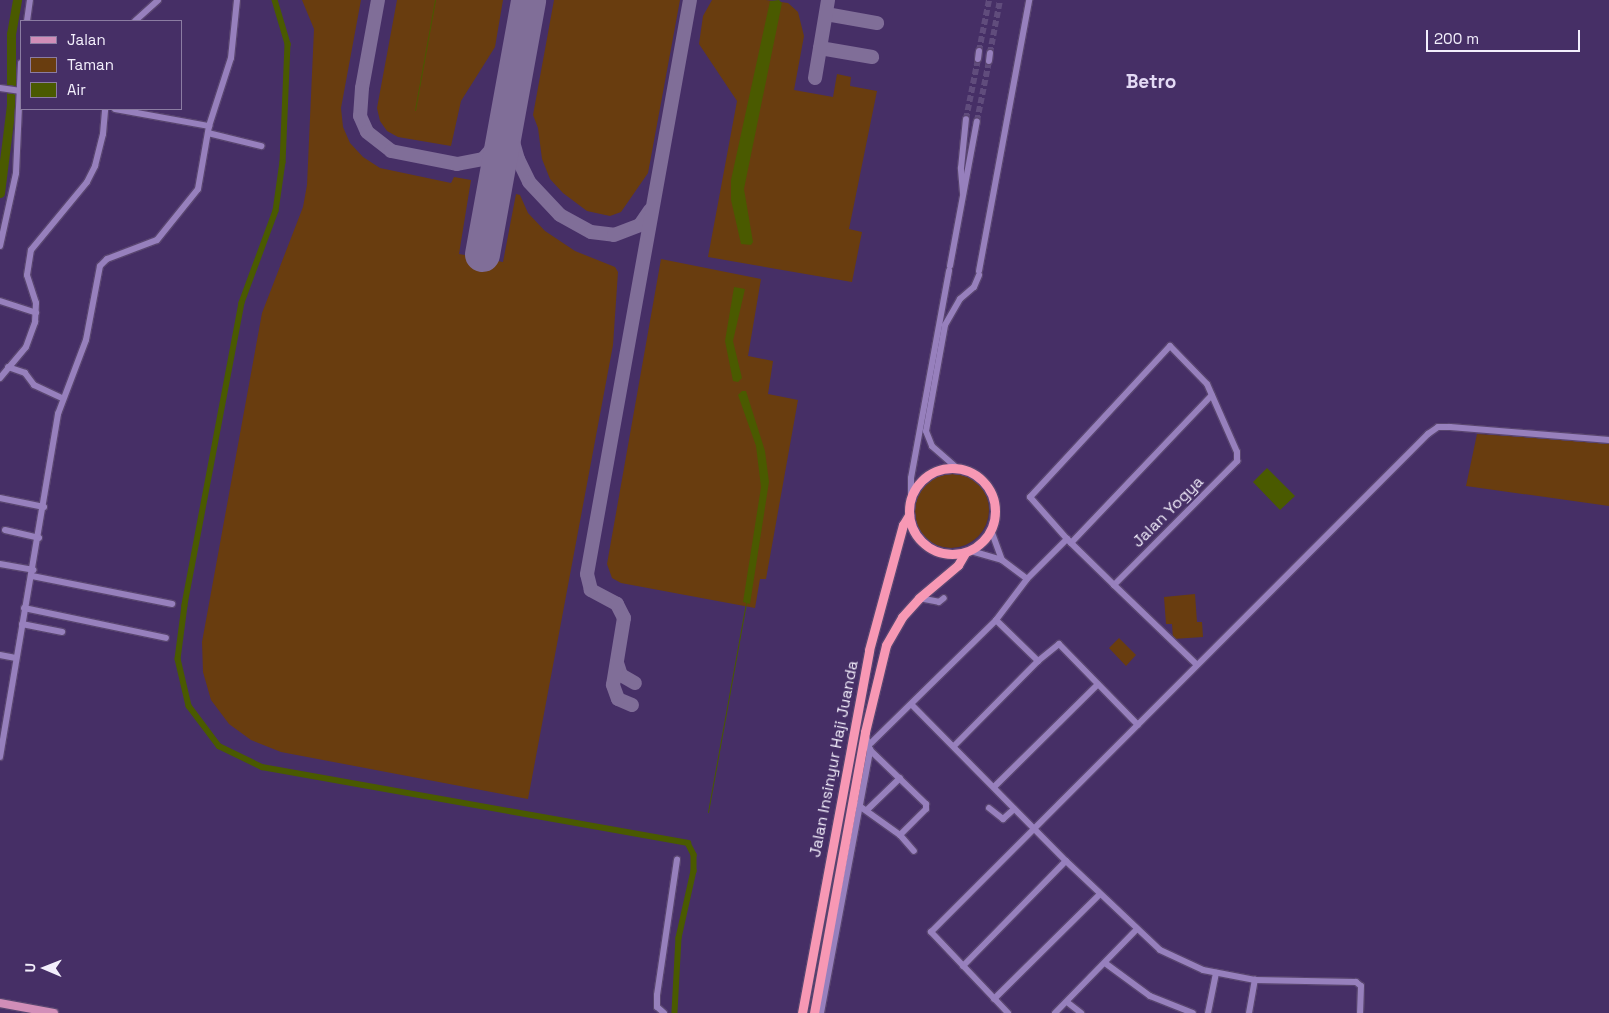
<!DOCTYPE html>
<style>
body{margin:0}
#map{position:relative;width:1609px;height:1013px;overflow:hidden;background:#462f66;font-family:"Space Grotesk",sans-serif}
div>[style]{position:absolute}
.green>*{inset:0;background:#693d0f}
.round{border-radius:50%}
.water>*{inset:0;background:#4a5a00}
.stream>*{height:1px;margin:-0.5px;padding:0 0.5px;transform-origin:0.5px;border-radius:0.5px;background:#4a5a00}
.canal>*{height:5.5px;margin:-2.75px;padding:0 2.75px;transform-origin:2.75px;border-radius:2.75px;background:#4a5a00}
.river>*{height:9px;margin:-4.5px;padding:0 4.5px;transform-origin:4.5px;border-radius:4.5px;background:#4a5a00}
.taxiway>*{height:14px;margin:-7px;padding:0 7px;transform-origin:7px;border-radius:7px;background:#806e98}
.runway>*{height:35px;margin:-17.5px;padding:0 17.5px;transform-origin:17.5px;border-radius:17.5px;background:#806e98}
.minor-tunnel>*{height:6px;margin-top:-3px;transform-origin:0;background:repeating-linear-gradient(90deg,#604c7c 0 6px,transparent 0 9px)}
.roads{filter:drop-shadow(1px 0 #594570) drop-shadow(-1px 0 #594570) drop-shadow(0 1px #594570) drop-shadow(0 -1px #594570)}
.minor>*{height:6px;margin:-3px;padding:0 3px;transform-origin:3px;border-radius:3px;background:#9780bd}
.major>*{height:8px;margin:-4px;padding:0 4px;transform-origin:4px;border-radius:4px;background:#d18eb8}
.highway>*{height:9px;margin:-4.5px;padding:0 4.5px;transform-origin:4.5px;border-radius:4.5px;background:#f798b4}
.highway>.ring{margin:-4.5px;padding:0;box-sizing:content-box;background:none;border:9px solid #f798b4;border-radius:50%}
span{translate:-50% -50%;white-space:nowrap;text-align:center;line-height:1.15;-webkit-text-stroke:4px #462f66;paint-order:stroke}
.street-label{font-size:16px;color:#f3effc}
.quarter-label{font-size:19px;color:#e3daf5;font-weight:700}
.legend{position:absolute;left:20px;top:20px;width:162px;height:90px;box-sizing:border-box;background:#462f66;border:1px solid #8b7ca2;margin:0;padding:6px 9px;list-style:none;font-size:15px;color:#f3effc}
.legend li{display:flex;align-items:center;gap:10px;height:25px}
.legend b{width:25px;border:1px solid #8b7ca2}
.north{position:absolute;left:20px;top:943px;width:50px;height:50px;-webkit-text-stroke:4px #462f66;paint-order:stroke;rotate:271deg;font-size:14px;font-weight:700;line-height:20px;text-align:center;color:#f3effc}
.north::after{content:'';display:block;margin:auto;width:18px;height:22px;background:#f3effc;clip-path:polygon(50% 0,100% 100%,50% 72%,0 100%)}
.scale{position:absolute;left:1426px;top:30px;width:154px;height:22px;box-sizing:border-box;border:2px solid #f3effc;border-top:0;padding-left:6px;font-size:15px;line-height:18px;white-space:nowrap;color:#f3effc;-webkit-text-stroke:4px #462f66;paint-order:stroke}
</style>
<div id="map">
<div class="green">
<i style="clip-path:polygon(302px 0,361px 0,341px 108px,343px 127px,350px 143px,363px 157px,380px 168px,451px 183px,454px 177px,471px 180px,459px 254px,503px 262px,516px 194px,520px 195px,528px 213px,545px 231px,575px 251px,615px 267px,618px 272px,613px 345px,528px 799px,281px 752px,251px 740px,229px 724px,211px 700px,203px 672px,202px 642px,262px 313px,303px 207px,307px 185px,314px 29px)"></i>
<i style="clip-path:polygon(397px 0,503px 0,495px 47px,461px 101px,451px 146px,398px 137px,387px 131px,380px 121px,377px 108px)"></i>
<i style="clip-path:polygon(554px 0,680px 0,648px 173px,621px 212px,610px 216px,587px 211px,563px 193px,550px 179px,542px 159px,538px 128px,533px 115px)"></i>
<i style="clip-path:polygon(712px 0,766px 0,788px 3px,798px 12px,804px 36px,794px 90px,833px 97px,837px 74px,851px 77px,850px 86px,877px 91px,849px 229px,862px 232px,852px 282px,708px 257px,737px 101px,699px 44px,703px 16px)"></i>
<i style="clip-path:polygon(661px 259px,761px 279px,748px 356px,773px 361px,768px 394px,798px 400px,766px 579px,760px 579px,755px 608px,621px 583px,612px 578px,607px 564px)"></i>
<i style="clip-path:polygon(1477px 434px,1609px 443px,1609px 506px,1466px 486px)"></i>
<i class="round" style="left:913px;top:472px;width:76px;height:76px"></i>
<i style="clip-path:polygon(1195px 594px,1197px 622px,1202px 622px,1203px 637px,1173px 639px,1172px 624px,1166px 624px,1164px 597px)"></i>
<i style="clip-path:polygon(1119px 638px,1136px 655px,1126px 666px,1109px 648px)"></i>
</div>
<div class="water">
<i style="clip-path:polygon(779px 0,782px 3px,744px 189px,753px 242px,751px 245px,741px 244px,731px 200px,731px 180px,770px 1px)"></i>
<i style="clip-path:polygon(734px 287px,745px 289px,733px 341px,742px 378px,738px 382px,733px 381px,725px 341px)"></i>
<i style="clip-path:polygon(742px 391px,746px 391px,765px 451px,769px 482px,750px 604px,743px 602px,761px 487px,756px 446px,738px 395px)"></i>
<i style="clip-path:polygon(1267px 468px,1295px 496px,1280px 510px,1253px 482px)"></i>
</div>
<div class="stream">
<i style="left:415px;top:110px;width:112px;rotate:-79.7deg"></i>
<i style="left:708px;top:812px;width:213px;rotate:-79.7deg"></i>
</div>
<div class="canal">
<i style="left:275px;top:0;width:46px;rotate:73.5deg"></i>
<i style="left:288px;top:44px;width:118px;rotate:92.4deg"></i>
<i style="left:283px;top:162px;width:49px;rotate:98.1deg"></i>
<i style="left:276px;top:211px;width:98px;rotate:110.3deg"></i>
<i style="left:242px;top:303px;width:308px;rotate:100.7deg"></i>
<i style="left:185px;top:606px;width:53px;rotate:97.5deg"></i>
<i style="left:178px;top:659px;width:48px;rotate:76.8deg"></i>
<i style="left:189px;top:706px;width:50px;rotate:53.1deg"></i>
<i style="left:219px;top:746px;width:48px;rotate:26deg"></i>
<i style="left:262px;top:767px;width:433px;rotate:10.1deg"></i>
<i style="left:688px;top:843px;width:13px;rotate:63deg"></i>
<i style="left:694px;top:855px;width:16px;rotate:90deg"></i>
<i style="left:694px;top:871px;width:69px;rotate:102.6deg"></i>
<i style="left:679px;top:938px;width:75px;rotate:93.1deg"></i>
</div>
<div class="river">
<i style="left:0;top:193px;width:89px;rotate:-82.9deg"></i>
<i style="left:11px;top:105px;width:71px;rotate:-90deg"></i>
<i style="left:11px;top:34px;width:35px;rotate:-80deg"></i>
</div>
<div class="taxiway">
<i style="left:378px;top:0;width:89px;rotate:100.3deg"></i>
<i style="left:362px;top:88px;width:28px;rotate:94deg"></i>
<i style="left:360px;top:116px;width:17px;rotate:66deg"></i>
<i style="left:367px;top:132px;width:31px;rotate:38deg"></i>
<i style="left:391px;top:151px;width:67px;rotate:11.1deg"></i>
<i style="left:457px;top:164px;width:26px;rotate:-11deg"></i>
<i style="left:483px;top:159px;width:23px;rotate:-49deg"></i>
<i style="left:498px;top:142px;width:17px;rotate:-65deg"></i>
<i style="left:826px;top:14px;width:52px;rotate:10deg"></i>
<i style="left:820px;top:48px;width:53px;rotate:9.8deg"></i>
<i style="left:815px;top:78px;width:79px;rotate:-80.5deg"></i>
<i style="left:509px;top:106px;width:29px;rotate:86deg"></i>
<i style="left:511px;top:135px;width:25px;rotate:74deg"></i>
<i style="left:518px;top:159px;width:25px;rotate:64deg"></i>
<i style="left:529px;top:182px;width:45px;rotate:46.8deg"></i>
<i style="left:560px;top:215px;width:35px;rotate:29deg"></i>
<i style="left:591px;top:232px;width:23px;rotate:7deg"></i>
<i style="left:614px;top:235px;width:28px;rotate:-21deg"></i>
<i style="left:640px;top:225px;width:18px;rotate:-56deg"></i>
<i style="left:617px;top:663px;width:13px;rotate:72deg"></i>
<i style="left:621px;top:675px;width:16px;rotate:30deg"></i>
<i style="left:632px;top:705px;width:15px;rotate:-157deg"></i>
<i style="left:618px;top:699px;width:15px;rotate:-110deg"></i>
<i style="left:613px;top:685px;width:68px;rotate:-80.7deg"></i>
<i style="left:624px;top:618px;width:16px;rotate:-117deg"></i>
<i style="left:617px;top:604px;width:30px;rotate:-152deg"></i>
<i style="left:591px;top:590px;width:16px;rotate:-104deg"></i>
<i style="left:587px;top:574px;width:583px;rotate:-79.83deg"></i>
</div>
<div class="runway">
<i style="left:482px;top:254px;width:258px;rotate:-79.7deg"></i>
</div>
<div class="minor-tunnel">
<i style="left:979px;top:51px;width:52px;rotate:-78.9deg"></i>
<i style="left:990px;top:53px;width:54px;rotate:-79.3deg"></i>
<i style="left:966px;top:119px;width:61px;rotate:-78.7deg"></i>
<i style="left:977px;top:121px;width:61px;rotate:-78.7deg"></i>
</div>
<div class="roads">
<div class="minor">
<i style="left:27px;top:21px;width:21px;rotate:-82deg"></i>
<i style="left:135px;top:21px;width:31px;rotate:-42deg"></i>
<i style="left:978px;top:59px;width:8px;rotate:-83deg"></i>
<i style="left:989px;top:61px;width:8px;rotate:-83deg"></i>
<i style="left:0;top:88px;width:21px;rotate:8deg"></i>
<i style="left:115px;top:109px;width:96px;rotate:10.3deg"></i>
<i style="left:208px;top:133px;width:55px;rotate:13.8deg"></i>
<i style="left:963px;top:193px;width:25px;rotate:-95deg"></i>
<i style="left:961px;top:168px;width:49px;rotate:-84.2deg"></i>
<i style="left:0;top:246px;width:75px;rotate:-77.6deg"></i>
<i style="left:16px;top:173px;width:110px;rotate:-87.4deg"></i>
<i style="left:950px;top:266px;width:147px;rotate:-79.5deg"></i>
<i style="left:979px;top:271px;width:276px;rotate:-79.5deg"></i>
<i style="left:0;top:301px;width:38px;rotate:18deg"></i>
<i style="left:8px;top:367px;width:18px;rotate:19deg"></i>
<i style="left:25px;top:373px;width:15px;rotate:53deg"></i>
<i style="left:34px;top:385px;width:31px;rotate:25deg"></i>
<i style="left:0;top:378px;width:40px;rotate:-50deg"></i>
<i style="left:26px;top:347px;width:27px;rotate:-70deg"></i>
<i style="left:35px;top:322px;width:19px;rotate:-87deg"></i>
<i style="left:36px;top:303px;width:29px;rotate:-108deg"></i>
<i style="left:27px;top:275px;width:25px;rotate:-81deg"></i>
<i style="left:31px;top:250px;width:88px;rotate:-50.5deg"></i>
<i style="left:87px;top:182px;width:18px;rotate:-63deg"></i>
<i style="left:95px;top:166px;width:33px;rotate:-76deg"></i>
<i style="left:103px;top:134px;width:25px;rotate:-85deg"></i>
<i style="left:957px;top:468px;width:33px;rotate:-139deg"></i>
<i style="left:932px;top:446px;width:16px;rotate:-112deg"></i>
<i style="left:926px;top:431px;width:108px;rotate:-79.8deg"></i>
<i style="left:945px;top:325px;width:30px;rotate:-60deg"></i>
<i style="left:960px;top:299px;width:18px;rotate:-41deg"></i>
<i style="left:974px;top:287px;width:13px;rotate:-67deg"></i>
<i style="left:0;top:498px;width:45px;rotate:11.6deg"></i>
<i style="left:911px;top:498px;width:20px;rotate:-90deg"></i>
<i style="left:911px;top:478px;width:211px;rotate:-79.6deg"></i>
<i style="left:5px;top:530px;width:35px;rotate:13deg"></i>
<i style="left:991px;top:530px;width:32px;rotate:70deg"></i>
<i style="left:1071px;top:543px;width:204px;rotate:-46.4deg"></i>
<i style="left:971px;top:551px;width:32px;rotate:16deg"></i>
<i style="left:1002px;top:560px;width:31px;rotate:37deg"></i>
<i style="left:0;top:564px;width:34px;rotate:10deg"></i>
<i style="left:32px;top:576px;width:143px;rotate:11.3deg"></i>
<i style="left:1114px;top:585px;width:175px;rotate:-45.2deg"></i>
<i style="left:1237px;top:461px;width:9px;rotate:-90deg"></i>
<i style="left:1237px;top:452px;width:74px;rotate:-113.8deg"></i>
<i style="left:1207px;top:384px;width:53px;rotate:-134.2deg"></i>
<i style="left:1170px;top:346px;width:206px;rotate:132.8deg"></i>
<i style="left:1030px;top:497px;width:56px;rotate:48.6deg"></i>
<i style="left:1067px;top:539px;width:66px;rotate:44.4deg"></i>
<i style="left:1114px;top:585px;width:115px;rotate:43.9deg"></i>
<i style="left:919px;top:598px;width:20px;rotate:11deg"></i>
<i style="left:939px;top:602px;width:6px;rotate:-39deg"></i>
<i style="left:24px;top:608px;width:145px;rotate:11.9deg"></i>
<i style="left:996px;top:620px;width:59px;rotate:44.3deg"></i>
<i style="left:22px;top:624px;width:41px;rotate:11.3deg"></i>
<i style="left:0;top:655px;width:16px;rotate:11deg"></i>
<i style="left:912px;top:705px;width:219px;rotate:45.4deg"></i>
<i style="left:1066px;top:861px;width:129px;rotate:43.4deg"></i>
<i style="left:1160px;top:950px;width:47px;rotate:24.9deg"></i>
<i style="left:1203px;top:970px;width:53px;rotate:10.9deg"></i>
<i style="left:1255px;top:980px;width:101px;rotate:1.1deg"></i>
<i style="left:1356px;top:982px;width:6px;rotate:39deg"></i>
<i style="left:1361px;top:986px;width:27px;rotate:92deg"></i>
<i style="left:871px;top:743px;width:175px;rotate:-44.5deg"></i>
<i style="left:996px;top:620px;width:51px;rotate:-52.9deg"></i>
<i style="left:1027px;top:579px;width:57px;rotate:-45deg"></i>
<i style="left:954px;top:746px;width:120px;rotate:-45.3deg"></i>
<i style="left:1038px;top:661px;width:27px;rotate:-39deg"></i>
<i style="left:1059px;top:644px;width:113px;rotate:45.7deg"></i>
<i style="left:870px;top:750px;width:78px;rotate:44deg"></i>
<i style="left:926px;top:804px;width:5px;rotate:90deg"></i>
<i style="left:926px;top:809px;width:37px;rotate:135deg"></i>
<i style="left:0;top:757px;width:348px;rotate:-80.4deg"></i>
<i style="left:58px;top:414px;width:79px;rotate:-69.3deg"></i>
<i style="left:86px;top:340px;width:75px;rotate:-79.3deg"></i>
<i style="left:100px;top:266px;width:10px;rotate:-45deg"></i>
<i style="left:107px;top:259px;width:53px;rotate:-20.8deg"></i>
<i style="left:157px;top:240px;width:65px;rotate:-51.2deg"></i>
<i style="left:198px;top:189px;width:64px;rotate:-80.1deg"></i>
<i style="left:209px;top:126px;width:71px;rotate:-72.1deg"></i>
<i style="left:231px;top:58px;width:58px;rotate:-84.1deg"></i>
<i style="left:994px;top:787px;width:146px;rotate:-44.7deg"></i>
<i style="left:858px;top:805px;width:52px;rotate:35.5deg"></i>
<i style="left:900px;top:835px;width:21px;rotate:49deg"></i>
<i style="left:989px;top:808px;width:18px;rotate:38deg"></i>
<i style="left:1003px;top:819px;width:15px;rotate:-42deg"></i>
<i style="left:867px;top:810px;width:46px;rotate:-44.1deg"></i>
<i style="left:1105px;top:963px;width:56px;rotate:36.3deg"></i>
<i style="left:1150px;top:996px;width:46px;rotate:21.6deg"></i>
<i style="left:963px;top:966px;width:147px;rotate:-45.6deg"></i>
<i style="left:994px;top:999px;width:149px;rotate:-44.7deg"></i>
<i style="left:1067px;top:1002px;width:18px;rotate:38deg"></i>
<i style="left:664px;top:1013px;width:9px;rotate:-139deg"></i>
<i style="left:657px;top:1007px;width:12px;rotate:-90deg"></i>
<i style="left:657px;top:995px;width:137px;rotate:-81.6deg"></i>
<i style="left:821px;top:1013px;width:268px;rotate:-79.4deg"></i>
<i style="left:870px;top:750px;width:19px;rotate:-106deg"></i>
<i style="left:1008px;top:1013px;width:112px;rotate:-133.5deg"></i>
<i style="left:931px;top:932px;width:704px;rotate:-45.06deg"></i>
<i style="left:1428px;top:434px;width:12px;rotate:-35deg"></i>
<i style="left:1438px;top:427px;width:12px"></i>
<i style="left:1450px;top:427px;width:160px;rotate:4.7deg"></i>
<i style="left:1055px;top:1013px;width:116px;rotate:-45.7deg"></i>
<i style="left:1208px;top:1013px;width:41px;rotate:-78.7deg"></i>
<i style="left:1249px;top:1013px;width:34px;rotate:-80deg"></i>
</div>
<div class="major">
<i style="left:0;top:1003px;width:55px;rotate:10.5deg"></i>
</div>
<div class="highway">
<i class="ring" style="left:909px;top:468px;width:77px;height:77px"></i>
<i style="left:802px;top:1013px;width:369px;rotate:-79.5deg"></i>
<i style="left:869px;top:650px;width:130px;rotate:-74.8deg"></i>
<i style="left:903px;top:525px;width:12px;rotate:-59deg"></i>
<i style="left:814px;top:1013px;width:286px;rotate:-79.7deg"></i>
<i style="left:865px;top:732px;width:89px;rotate:-76.4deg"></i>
<i style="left:886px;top:645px;width:32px;rotate:-60deg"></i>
<i style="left:902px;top:617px;width:25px;rotate:-48deg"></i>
<i style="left:919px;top:598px;width:51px;rotate:-40.2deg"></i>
<i style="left:958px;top:565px;width:14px;rotate:-60deg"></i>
</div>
</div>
<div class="street-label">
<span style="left:1168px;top:512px;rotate:-45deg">Jalan Yogya</span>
<span style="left:834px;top:759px;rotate:-79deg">Jalan Insinyur Haji Juanda</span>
</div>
<div class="quarter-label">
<span style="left:1151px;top:82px">Betro</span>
</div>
<ul class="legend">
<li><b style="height:6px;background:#d18eb8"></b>Jalan</li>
<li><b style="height:14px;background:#693d0f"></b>Taman</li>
<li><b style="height:14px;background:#4a5a00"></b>Air</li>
</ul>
<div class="north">U</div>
<div class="scale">200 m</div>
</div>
